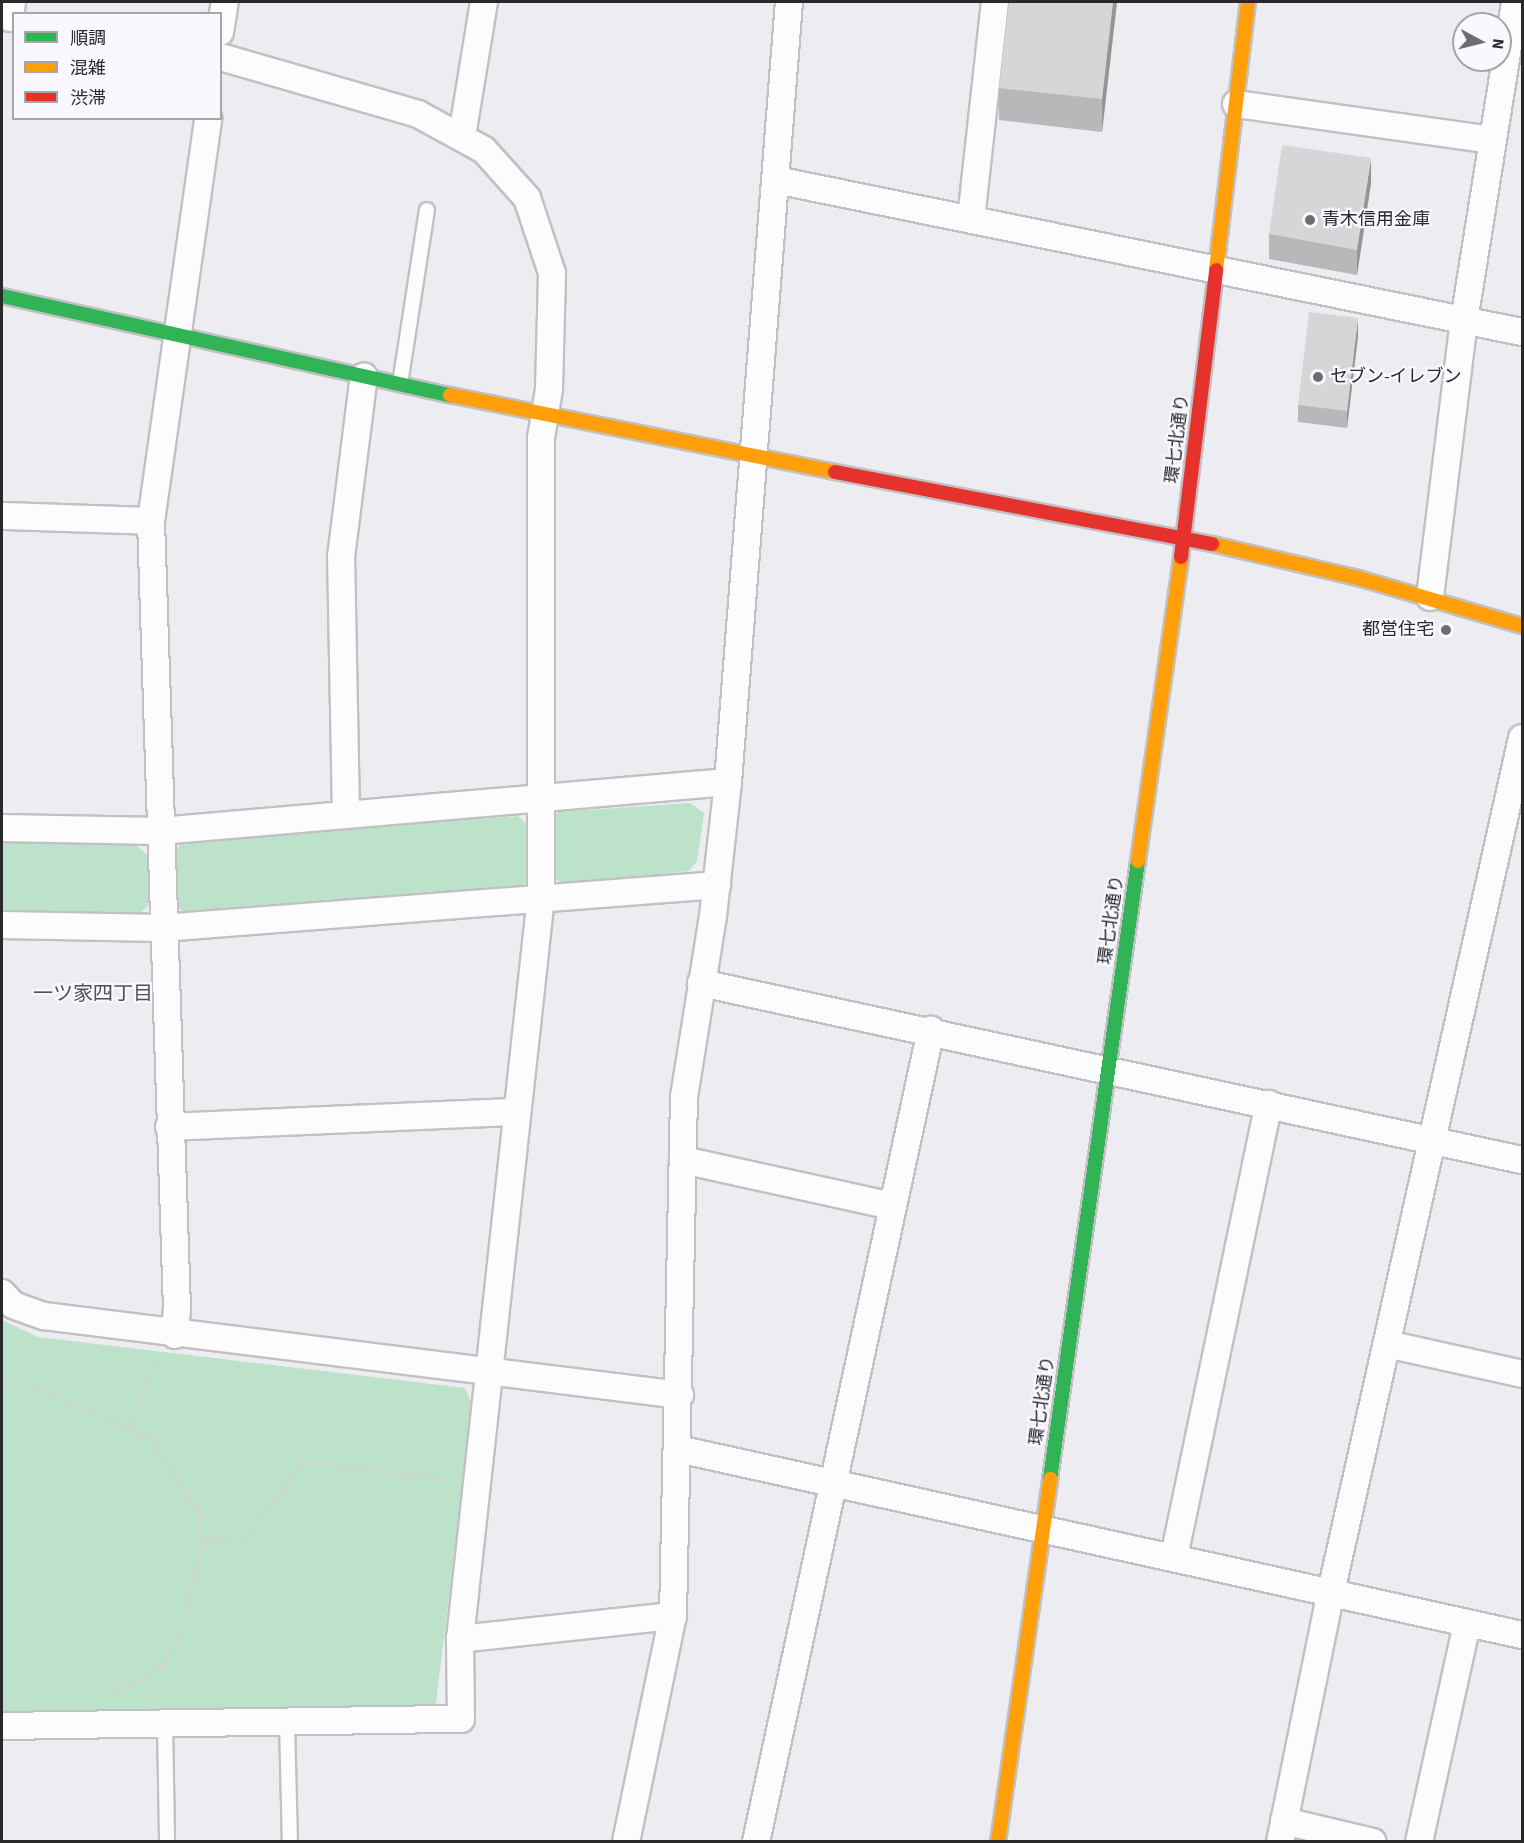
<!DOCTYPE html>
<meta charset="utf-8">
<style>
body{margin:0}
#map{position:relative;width:1524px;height:1843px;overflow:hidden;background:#ececf1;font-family:"Source Sans 3","Noto Sans JP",sans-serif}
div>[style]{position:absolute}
.green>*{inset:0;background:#bce2ca}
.path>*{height:4px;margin-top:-2px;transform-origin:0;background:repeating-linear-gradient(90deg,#d2d2d2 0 4.5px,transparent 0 9px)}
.roads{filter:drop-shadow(2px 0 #c1c0c4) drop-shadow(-2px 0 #c1c0c4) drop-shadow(0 2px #c1c0c4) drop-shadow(0 -2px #c1c0c4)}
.lane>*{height:14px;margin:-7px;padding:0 7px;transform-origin:7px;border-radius:7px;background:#fcfcfd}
.street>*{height:26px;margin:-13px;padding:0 13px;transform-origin:13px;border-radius:13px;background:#fcfcfd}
.fast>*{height:14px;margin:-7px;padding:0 7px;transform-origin:7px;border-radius:7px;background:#30b455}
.slow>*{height:14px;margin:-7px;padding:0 7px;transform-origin:7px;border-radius:7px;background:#ff9f0a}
.jam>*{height:14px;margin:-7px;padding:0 7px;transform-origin:7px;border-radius:7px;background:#e5322d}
.wall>*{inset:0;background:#b9b7b9}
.shaded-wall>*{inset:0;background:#969596}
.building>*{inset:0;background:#d7d5d7}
.dots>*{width:16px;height:16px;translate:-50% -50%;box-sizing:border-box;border:3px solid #f9f8fe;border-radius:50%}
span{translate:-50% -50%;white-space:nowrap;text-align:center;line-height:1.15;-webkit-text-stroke:4.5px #f9f8fe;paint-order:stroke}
.poi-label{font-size:18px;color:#29282b}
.left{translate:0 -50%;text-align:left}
.right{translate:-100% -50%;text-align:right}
.street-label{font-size:18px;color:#29282b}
.neighbourhood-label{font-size:20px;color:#515057}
.frame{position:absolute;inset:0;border:3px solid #29282b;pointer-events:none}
.legend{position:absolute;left:12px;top:12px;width:210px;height:108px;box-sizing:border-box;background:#f9f8fe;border:2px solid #a6a5aa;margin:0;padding:8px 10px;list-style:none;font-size:18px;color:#29282b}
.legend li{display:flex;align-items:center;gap:12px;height:30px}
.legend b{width:30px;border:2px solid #a6a5aa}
.north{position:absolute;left:1452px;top:12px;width:60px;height:60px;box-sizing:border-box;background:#f9f8fe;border:2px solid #a6a5aa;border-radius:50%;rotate:97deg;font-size:16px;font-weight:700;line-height:24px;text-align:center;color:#29282b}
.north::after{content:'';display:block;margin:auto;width:21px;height:27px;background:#6d6d70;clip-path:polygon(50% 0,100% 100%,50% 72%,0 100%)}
</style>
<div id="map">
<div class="green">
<i style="clip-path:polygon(690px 803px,704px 813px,697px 861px,689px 871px,564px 885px,550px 874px,547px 824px,558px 812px)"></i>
<i style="clip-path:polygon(518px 816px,529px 827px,530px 876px,518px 892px,188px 915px,173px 903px,171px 853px,184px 842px)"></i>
<i style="clip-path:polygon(2px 841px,135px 844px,149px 857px,148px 906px,136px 916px,2px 915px)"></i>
<i style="clip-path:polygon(2px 1320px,38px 1337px,465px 1388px,473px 1406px,435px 1710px,2px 1717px)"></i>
</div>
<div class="path">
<i style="left:2px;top:1384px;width:28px;rotate:4deg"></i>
<i style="left:30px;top:1386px;width:128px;rotate:23.6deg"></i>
<i style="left:147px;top:1437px;width:93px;rotate:55.1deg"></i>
<i style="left:200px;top:1513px;width:39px;rotate:89deg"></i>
<i style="left:201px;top:1552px;width:84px;rotate:103.7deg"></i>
<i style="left:181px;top:1634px;width:36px;rotate:120deg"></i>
<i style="left:163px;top:1665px;width:43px;rotate:147.4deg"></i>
<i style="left:127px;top:1688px;width:16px;rotate:165deg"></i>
<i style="left:128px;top:1427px;width:74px;rotate:-66.2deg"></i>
<i style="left:201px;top:1538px;width:43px;rotate:6.6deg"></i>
<i style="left:244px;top:1543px;width:99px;rotate:-54.9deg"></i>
<i style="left:301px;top:1462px;width:148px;rotate:6.6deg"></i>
</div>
<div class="roads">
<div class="lane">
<i style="left:400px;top:384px;width:176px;rotate:-81.2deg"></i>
<i style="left:287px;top:1722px;width:120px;rotate:88.6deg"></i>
<i style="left:165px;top:1723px;width:119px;rotate:89deg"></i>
</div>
<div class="street">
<i style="left:10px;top:18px;width:16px;rotate:-83deg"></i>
<i style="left:220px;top:32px;width:30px;rotate:-81deg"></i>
<i style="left:1236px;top:104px;width:259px;rotate:8deg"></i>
<i style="left:462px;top:136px;width:136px;rotate:-80.7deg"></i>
<i style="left:776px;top:180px;width:761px;rotate:11.52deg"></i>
<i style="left:971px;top:219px;width:218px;rotate:-83.7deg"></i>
<i style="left:2px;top:516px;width:149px;rotate:1.9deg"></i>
<i style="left:1430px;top:597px;width:278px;rotate:-83deg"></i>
<i style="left:1464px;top:321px;width:323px;rotate:-80.9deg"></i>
<i style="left:346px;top:814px;width:257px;rotate:-91.1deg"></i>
<i style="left:341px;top:557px;width:182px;rotate:-82.8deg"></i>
<i style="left:2px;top:828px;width:158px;rotate:1.1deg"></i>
<i style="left:160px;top:831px;width:570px;rotate:-4.93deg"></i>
<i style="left:2px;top:925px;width:160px;rotate:1.1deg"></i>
<i style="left:162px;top:928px;width:557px;rotate:-4.43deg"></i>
<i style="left:701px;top:983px;width:840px;rotate:12.17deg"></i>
<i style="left:169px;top:1127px;width:347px;rotate:-2.5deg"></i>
<i style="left:683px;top:1160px;width:214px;rotate:12.4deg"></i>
<i style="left:2px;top:1293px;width:16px;rotate:47deg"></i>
<i style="left:13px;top:1305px;width:33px;rotate:20deg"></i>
<i style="left:44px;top:1316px;width:641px;rotate:7.08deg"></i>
<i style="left:175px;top:1335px;width:26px;rotate:-86deg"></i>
<i style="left:177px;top:1309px;width:788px;rotate:-91.89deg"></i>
<i style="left:151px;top:521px;width:407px;rotate:-81.9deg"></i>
<i style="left:1387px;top:1344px;width:138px;rotate:12.5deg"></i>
<i style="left:678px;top:1449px;width:864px;rotate:12.43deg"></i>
<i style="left:1174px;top:1557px;width:463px;rotate:-78.2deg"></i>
<i style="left:460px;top:1639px;width:214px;rotate:-6.2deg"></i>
<i style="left:2px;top:1726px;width:459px;rotate:-0.9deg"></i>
<i style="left:461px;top:1719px;width:80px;rotate:-90.7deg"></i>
<i style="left:460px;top:1639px;width:746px;rotate:-83.77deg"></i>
<i style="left:541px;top:897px;width:459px;rotate:-90deg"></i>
<i style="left:541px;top:438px;width:50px;rotate:-80.7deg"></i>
<i style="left:549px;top:389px;width:116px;rotate:-88.5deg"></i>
<i style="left:552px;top:273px;width:79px;rotate:-108.4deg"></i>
<i style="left:527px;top:198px;width:64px;rotate:-131.9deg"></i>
<i style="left:484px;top:150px;width:75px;rotate:-151.4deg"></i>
<i style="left:418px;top:114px;width:206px;rotate:-163.9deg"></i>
<i style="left:1284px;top:1821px;width:91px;rotate:13.3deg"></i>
<i style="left:626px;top:1842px;width:231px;rotate:-78.3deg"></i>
<i style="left:673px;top:1616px;width:519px;rotate:-88.79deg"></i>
<i style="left:684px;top:1097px;width:183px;rotate:-80.9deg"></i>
<i style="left:713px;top:916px;width:135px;rotate:-83.6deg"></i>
<i style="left:728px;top:782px;width:782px;rotate:-85.53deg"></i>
<i style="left:756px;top:1842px;width:831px;rotate:-77.84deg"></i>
<i style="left:1280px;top:1842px;width:255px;rotate:-78.5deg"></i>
<i style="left:1331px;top:1592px;width:875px;rotate:-77.39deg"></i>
<i style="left:1419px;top:1842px;width:224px;rotate:-77.6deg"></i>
</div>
<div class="fast">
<i style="left:2px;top:296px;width:459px;rotate:12.5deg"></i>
<i style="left:1050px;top:1479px;width:624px;rotate:-81.9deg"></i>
</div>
<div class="slow">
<i style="left:1216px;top:270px;width:270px;rotate:-83.2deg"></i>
<i style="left:450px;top:395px;width:393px;rotate:11.3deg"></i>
<i style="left:1212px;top:544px;width:150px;rotate:13.1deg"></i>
<i style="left:1358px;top:578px;width:171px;rotate:16.3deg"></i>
<i style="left:1138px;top:861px;width:307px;rotate:-81.9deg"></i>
<i style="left:998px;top:1842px;width:367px;rotate:-81.8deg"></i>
</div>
<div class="jam">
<i style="left:835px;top:472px;width:384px;rotate:10.8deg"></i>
<i style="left:1181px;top:557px;width:289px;rotate:-83deg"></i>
</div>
</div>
<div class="wall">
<i style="clip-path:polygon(1009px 2px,1117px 2px,1102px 132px,999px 120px,999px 88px)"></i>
<i style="clip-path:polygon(1371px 183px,1357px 275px,1269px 259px,1269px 234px)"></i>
<i style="clip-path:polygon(1358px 336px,1347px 428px,1298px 422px,1298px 405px)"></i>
</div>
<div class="shaded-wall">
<i style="clip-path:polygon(1113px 2px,1117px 2px,1102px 132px,1102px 99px)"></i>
<i style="clip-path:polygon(1371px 158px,1371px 183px,1357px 275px,1357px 250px)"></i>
<i style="clip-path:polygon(1358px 318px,1358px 336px,1347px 428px,1347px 411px)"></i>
</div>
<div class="building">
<i style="clip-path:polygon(1009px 2px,1113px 2px,1102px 99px,999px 88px)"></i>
<i style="clip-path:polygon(1282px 145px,1371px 158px,1357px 250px,1269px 234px)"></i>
<i style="clip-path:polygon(1309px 312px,1358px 318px,1347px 411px,1298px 405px)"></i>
</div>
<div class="dots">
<i style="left:1310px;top:220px;background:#6d6d70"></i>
<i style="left:1318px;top:377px;background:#6d6d70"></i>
<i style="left:1446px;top:630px;background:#6d6d70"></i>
</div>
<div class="poi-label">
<span class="left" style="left:1322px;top:220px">青木信用金庫</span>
<span class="left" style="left:1330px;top:377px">セブン-イレブン</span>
<span class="right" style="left:1434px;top:630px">都営住宅</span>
</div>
<div class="street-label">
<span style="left:1178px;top:439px;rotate:-83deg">環七北通り</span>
<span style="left:1112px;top:920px;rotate:-82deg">環七北通り</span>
<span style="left:1043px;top:1401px;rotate:-82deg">環七北通り</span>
</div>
<div class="neighbourhood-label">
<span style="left:93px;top:994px">一ツ家四丁目</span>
</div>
<div class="frame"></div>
<ul class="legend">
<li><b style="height:8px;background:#30b455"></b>順調</li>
<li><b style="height:8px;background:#ff9f0a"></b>混雑</li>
<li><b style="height:8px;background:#e5322d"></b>渋滞</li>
</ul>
<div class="north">N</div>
</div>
